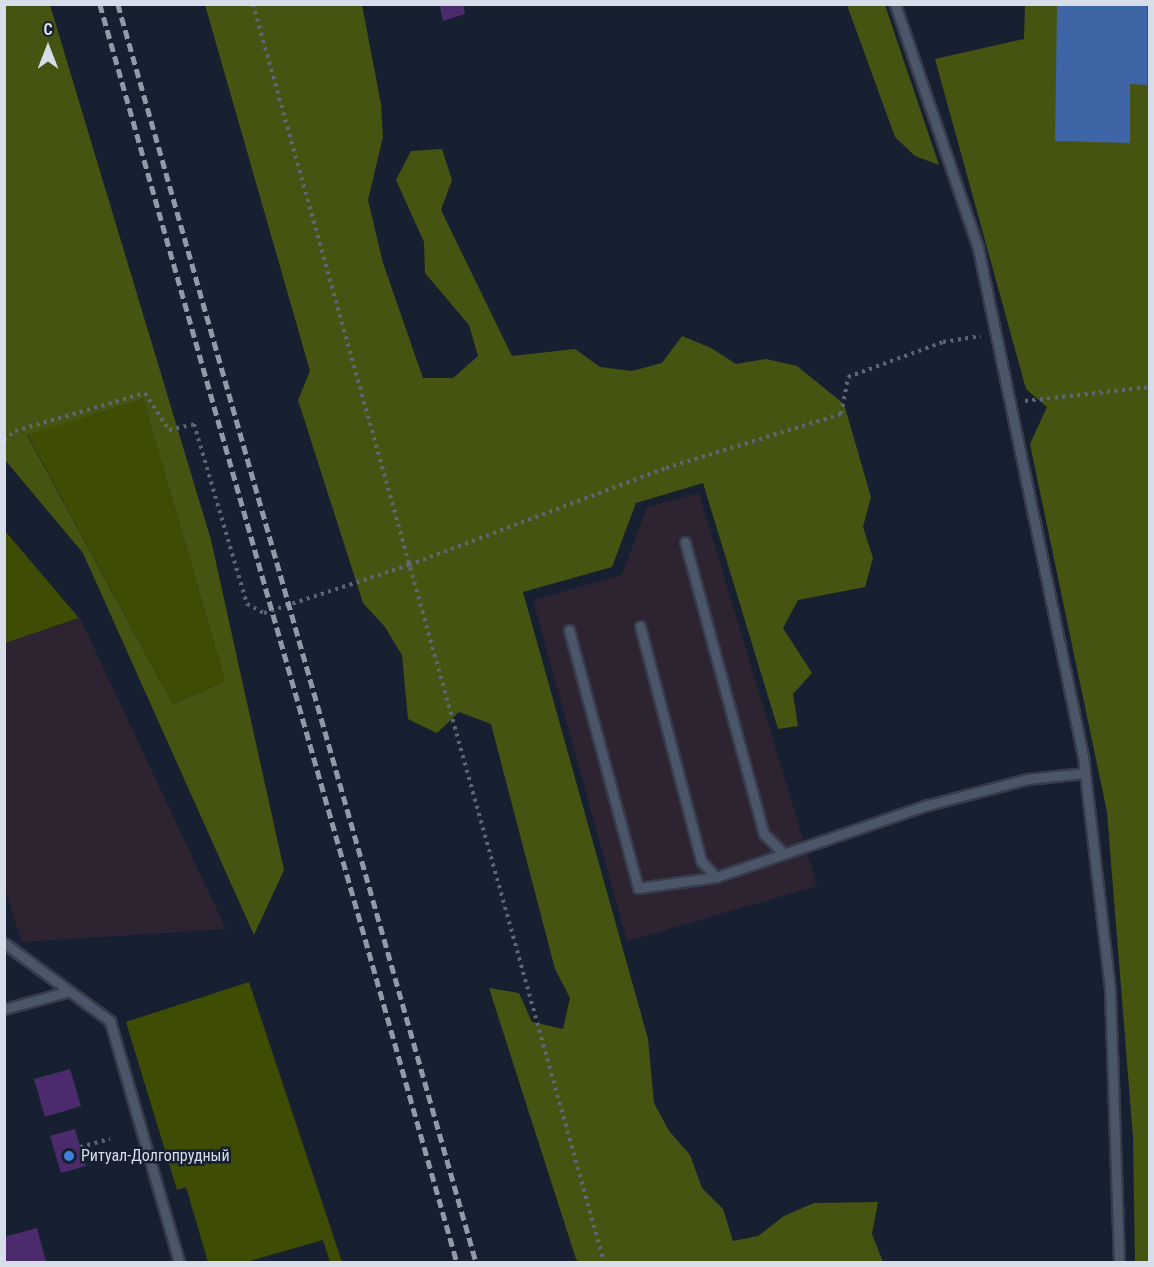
<!DOCTYPE html>
<meta charset="utf-8">
<style>
body{margin:0}
#map{position:relative;width:1154px;height:1267px;overflow:hidden;background:#172031;font-family:"Roboto Condensed",sans-serif}
div>[style]{position:absolute}
.industrial>*{inset:0;background:#2d2331}
.green>*{inset:0;background:#3f4c04}
.forest>*{inset:0;background:#465411}
.water>*{inset:0;background:#3e65a6}
.building>*{inset:0;background:#4c2b6c}
.path>*{height:4px;margin-top:-2px;transform-origin:0;background:repeating-linear-gradient(90deg,#5e6675 0 3px,transparent 0 7.5px)}
.roads{filter:drop-shadow(2px 0 #363c4a) drop-shadow(-2px 0 #363c4a) drop-shadow(0 2px #363c4a) drop-shadow(0 -2px #363c4a)}
.service>*{height:9px;margin:-4.5px;padding:0 4.5px;transform-origin:4.5px;border-radius:4.5px;background:#4b5669}
.rail>*{height:4.5px;margin-top:-2.25px;transform-origin:0;background:repeating-linear-gradient(90deg,#929aa7 0 9px,transparent 0 13.5px)}
.dots>*{width:16px;height:16px;translate:-50% -50%;box-sizing:border-box;border:3px solid #172031;border-radius:50%}
span{translate:-50% -50%;white-space:nowrap;text-align:center;line-height:1.15;-webkit-text-stroke:5px #172031;paint-order:stroke}
.poi-label{font-size:16px;color:#d7dee9}
.left{translate:0 -50%;text-align:left}
.frame{position:absolute;inset:0;border:6px solid #d7dee9;pointer-events:none}
.north{position:absolute;left:18px;top:18px;width:60px;height:60px;-webkit-text-stroke:4px #172031;paint-order:stroke;rotate:0deg;font-size:16px;font-weight:700;line-height:24px;text-align:center;color:#d7dee9}
.north::after{content:'';display:block;margin:auto;width:21px;height:27px;background:#d7dee9;clip-path:polygon(50% 0,100% 100%,50% 72%,0 100%)}
</style>
<div id="map">
<div class="industrial">
<i style="clip-path:polygon(699px 493px,817px 886px,627px 941px,533px 600px,622px 575px,647px 507px)"></i>
<i style="clip-path:polygon(80px 618px,226px 929px,22px 942px,5px 890px,4px 643px)"></i>
</div>
<div class="green">
<i style="clip-path:polygon(143px 399px,225px 681px,173px 704px,27px 434px)"></i>
<i style="clip-path:polygon(5px 531px,79px 618px,5px 643px)"></i>
<i style="clip-path:polygon(249px 982px,342px 1262px,330px 1262px,323px 1240px,246px 1262px,208px 1262px,186px 1187px,177px 1190px,126px 1022px)"></i>
</div>
<div class="forest">
<i style="clip-path:polygon(evenodd,4px 5px,50px 5px,211px 540px,284px 870px,254px 935px,83px 553px,5px 460px,4px 5px,143px 399px,225px 681px,173px 704px,27px 435px,143px 399px)"></i>
<i style="clip-path:polygon(205px 5px,362px 5px,381px 104px,383px 137px,368px 200px,383px 263px,423px 378px,453px 378px,478px 356px,469px 325px,425px 273px,424px 242px,396px 180px,411px 151px,442px 149px,452px 180px,441px 210px,512px 356px,575px 349px,600px 367px,632px 371px,662px 363px,682px 336px,711px 348px,736px 364px,766px 359px,797px 366px,844px 404px,871px 497px,863px 527px,873px 558px,865px 587px,798px 600px,783px 628px,812px 673px,793px 694px,798px 726px,778px 729px,703px 483px,636px 503px,612px 567px,523px 592px,648px 1039px,654px 1103px,669px 1131px,690px 1155px,702px 1188px,723px 1209px,733px 1241px,758px 1236px,784px 1216px,814px 1203px,878px 1202px,872px 1234px,883px 1262px,579px 1262px,576px 1259px,489px 988px,519px 993px,532px 1022px,563px 1029px,570px 998px,555px 969px,491px 724px,459px 712px,437px 733px,408px 719px,402px 655px,385px 627px,363px 603px,298px 400px,310px 371px)"></i>
<i style="clip-path:polygon(847px 5px,885px 5px,939px 165px,915px 156px,895px 137px)"></i>
<i style="clip-path:polygon(1025px 5px,1149px 5px,1149px 1262px,1135px 1262px,1133px 1137px,1107px 812px,1030px 444px,1047px 407px,1026px 389px,935px 59px,1024px 39px)"></i>
</div>
<div class="water">
<i style="clip-path:polygon(1057px 5px,1147px 5px,1147px 85px,1130px 84px,1130px 143px,1055px 141px)"></i>
</div>
<div class="building">
<i style="clip-path:polygon(439px 4px,463px 4px,465px 14px,443px 21px)"></i>
<i style="clip-path:polygon(70px 1069px,81px 1106px,45px 1117px,34px 1079px)"></i>
<i style="clip-path:polygon(75px 1129px,86px 1166px,61px 1173px,50px 1136px)"></i>
<i style="clip-path:polygon(37px 1228px,46px 1262px,4px 1262px,4px 1237px)"></i>
</div>
<div class="path">
<i style="left:253px;top:4px;width:1306px;rotate:74.41deg"></i>
<i style="left:1025px;top:401px;width:126px;rotate:-6.4deg"></i>
<i style="left:4px;top:440px;width:14px;rotate:-39deg"></i>
<i style="left:15px;top:431px;width:135px;rotate:-16.3deg"></i>
<i style="left:145px;top:393px;width:44px;rotate:57deg"></i>
<i style="left:169px;top:430px;width:26px;rotate:-13deg"></i>
<i style="left:194px;top:424px;width:188px;rotate:73.6deg"></i>
<i style="left:247px;top:604px;width:19px;rotate:28deg"></i>
<i style="left:264px;top:613px;width:153px;rotate:-18.3deg"></i>
<i style="left:409px;top:565px;width:275px;rotate:-20.7deg"></i>
<i style="left:666px;top:468px;width:183px;rotate:-17.1deg"></i>
<i style="left:841px;top:414px;width:38px;rotate:-79deg"></i>
<i style="left:848px;top:377px;width:101px;rotate:-20.2deg"></i>
<i style="left:943px;top:342px;width:38px;rotate:-9deg"></i>
<i style="left:80px;top:1147px;width:31px;rotate:-15deg"></i>
</div>
<div class="roads">
<div class="service">
<i style="left:895px;top:4px;width:258px;rotate:71.2deg"></i>
<i style="left:978px;top:248px;width:519px;rotate:78.32deg"></i>
<i style="left:1083px;top:756px;width:236px;rotate:83.4deg"></i>
<i style="left:1110px;top:990px;width:272px;rotate:88.1deg"></i>
<i style="left:685px;top:542px;width:302px;rotate:74.9deg"></i>
<i style="left:764px;top:834px;width:28px;rotate:45deg"></i>
<i style="left:640px;top:626px;width:243px;rotate:75.4deg"></i>
<i style="left:701px;top:861px;width:22px;rotate:47deg"></i>
<i style="left:569px;top:630px;width:267px;rotate:75deg"></i>
<i style="left:638px;top:888px;width:79px;rotate:-8deg"></i>
<i style="left:716px;top:877px;width:224px;rotate:-18.8deg"></i>
<i style="left:928px;top:805px;width:102px;rotate:-14.7deg"></i>
<i style="left:1027px;top:779px;width:58px;rotate:-5.9deg"></i>
<i style="left:4px;top:943px;width:132px;rotate:36.3deg"></i>
<i style="left:110px;top:1021px;width:251px;rotate:74deg"></i>
<i style="left:4px;top:1009px;width:68px;rotate:-15.3deg"></i>
</div>
</div>
<div class="rail">
<i style="left:100px;top:4px;width:1308px;rotate:74.16deg"></i>
<i style="left:118px;top:4px;width:1308px;rotate:74.11deg"></i>
</div>
<div class="dots">
<i style="left:69px;top:1156px;background:#3f7fe0"></i>
</div>
<div class="poi-label">
<span class="left" style="left:81px;top:1156px">Ритуал-Долгопрудный</span>
</div>
<div class="frame"></div>
<div class="north">С</div>
</div>
